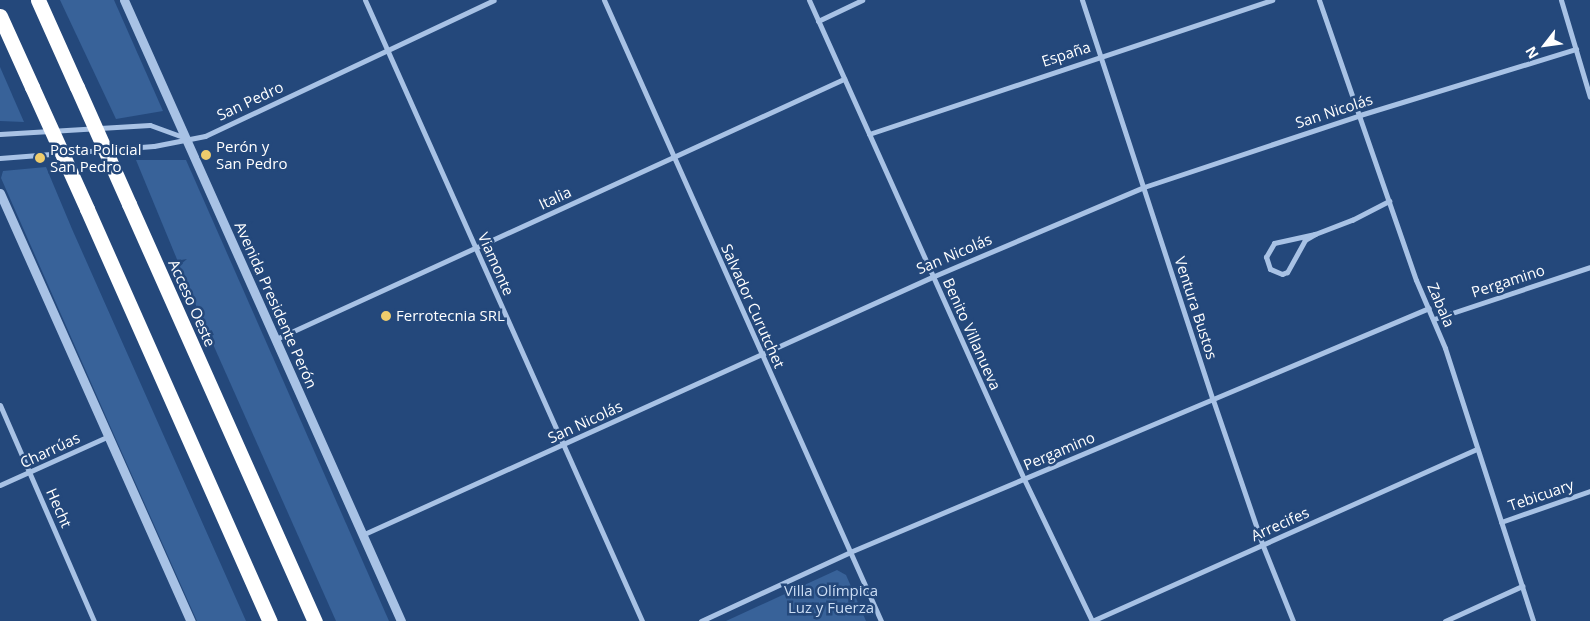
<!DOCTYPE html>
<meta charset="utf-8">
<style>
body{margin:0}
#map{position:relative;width:1590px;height:621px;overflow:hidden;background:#24487b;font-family:"Open Sans",sans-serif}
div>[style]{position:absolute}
.green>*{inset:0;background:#386299}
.minor>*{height:5px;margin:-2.5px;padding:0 2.5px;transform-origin:2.5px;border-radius:2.5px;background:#a8c2e5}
.tertiary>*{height:9px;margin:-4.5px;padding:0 4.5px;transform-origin:4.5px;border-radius:4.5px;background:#a8c2e5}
.motorway>*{height:15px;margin:-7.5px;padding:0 7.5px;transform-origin:7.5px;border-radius:7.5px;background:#fff}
.motorway-bridge>*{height:15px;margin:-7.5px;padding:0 7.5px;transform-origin:7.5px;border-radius:7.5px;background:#fff}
.dots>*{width:14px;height:14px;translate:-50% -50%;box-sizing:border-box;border:2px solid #24487b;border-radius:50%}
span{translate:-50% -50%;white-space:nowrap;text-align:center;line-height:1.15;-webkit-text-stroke:5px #24487b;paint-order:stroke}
.street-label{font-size:15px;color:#fff}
.poi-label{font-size:15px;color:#fff}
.left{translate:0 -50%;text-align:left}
.park-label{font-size:15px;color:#cbddf4}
.north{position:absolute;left:1520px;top:20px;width:50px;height:50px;-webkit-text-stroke:4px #24487b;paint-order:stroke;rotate:240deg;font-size:14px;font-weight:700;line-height:20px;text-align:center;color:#fff}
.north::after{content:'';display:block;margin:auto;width:18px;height:22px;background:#fff;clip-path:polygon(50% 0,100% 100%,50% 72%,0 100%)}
</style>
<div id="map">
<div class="green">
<i style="clip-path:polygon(60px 0,114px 0,163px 111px,116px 119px)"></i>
<i style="clip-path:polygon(0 67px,24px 122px,0 121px)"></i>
<i style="clip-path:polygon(136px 160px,186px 160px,389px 621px,336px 621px,200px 315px)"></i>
<i style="clip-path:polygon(46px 167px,72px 229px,246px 621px,197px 621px,111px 428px,1px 178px,3px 171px)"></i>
<i style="clip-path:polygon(837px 570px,846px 575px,866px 621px,726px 621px)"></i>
</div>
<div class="minor">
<i style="left:365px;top:0;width:680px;rotate:65.96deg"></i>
<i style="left:604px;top:0;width:680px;rotate:65.96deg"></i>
<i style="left:809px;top:0;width:525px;rotate:65.83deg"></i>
<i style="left:1024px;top:479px;width:157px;rotate:64.4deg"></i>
<i style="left:1082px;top:0;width:421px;rotate:71.9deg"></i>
<i style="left:1213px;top:400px;width:154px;rotate:71.1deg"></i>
<i style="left:1263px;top:546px;width:81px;rotate:68.2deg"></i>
<i style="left:1319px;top:0;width:296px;rotate:70.9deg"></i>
<i style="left:1416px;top:280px;width:74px;rotate:66.9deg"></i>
<i style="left:1445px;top:348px;width:287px;rotate:72.1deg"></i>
<i style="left:1561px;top:0;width:101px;rotate:73.4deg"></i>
<i style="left:818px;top:21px;width:49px;rotate:-25.5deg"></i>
<i style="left:0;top:134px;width:150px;rotate:-3.4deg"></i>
<i style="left:150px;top:125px;width:38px;rotate:20deg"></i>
<i style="left:869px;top:134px;width:425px;rotate:-18.4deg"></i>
<i style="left:0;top:158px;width:154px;rotate:-4.5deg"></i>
<i style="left:154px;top:146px;width:52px;rotate:-11.1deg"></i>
<i style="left:205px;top:136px;width:319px;rotate:-25.2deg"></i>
<i style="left:1315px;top:234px;width:12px;rotate:149deg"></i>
<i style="left:1305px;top:240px;width:37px;rotate:119deg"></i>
<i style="left:1287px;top:272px;width:5px;rotate:158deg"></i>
<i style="left:1282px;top:274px;width:13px;rotate:-157deg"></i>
<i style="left:1270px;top:269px;width:13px;rotate:-108deg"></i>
<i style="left:1266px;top:257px;width:16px;rotate:-60deg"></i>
<i style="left:1274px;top:243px;width:42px;rotate:-12.4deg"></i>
<i style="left:1315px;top:234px;width:40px;rotate:-21deg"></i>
<i style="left:1352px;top:220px;width:42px;rotate:-27.2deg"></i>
<i style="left:1434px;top:319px;width:164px;rotate:-18.4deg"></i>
<i style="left:276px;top:339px;width:625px;rotate:-24.6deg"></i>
<i style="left:0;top:405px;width:236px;rotate:66.5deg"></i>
<i style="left:0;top:485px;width:120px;rotate:-24.2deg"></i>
<i style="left:1501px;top:522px;width:94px;rotate:-19.2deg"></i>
<i style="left:362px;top:535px;width:626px;rotate:-24.35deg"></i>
<i style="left:932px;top:277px;width:230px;rotate:-23deg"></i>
<i style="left:1144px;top:187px;width:228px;rotate:-18.4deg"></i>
<i style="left:1360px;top:115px;width:226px;rotate:-17deg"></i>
<i style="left:701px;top:621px;width:164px;rotate:-24.8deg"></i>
<i style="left:850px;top:552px;width:628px;rotate:-22.85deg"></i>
<i style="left:1092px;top:621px;width:422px;rotate:-24.1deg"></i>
<i style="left:1445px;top:621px;width:85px;rotate:-24.4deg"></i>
</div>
<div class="tertiary">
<i style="left:124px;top:0;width:680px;rotate:65.96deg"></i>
<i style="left:0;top:193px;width:469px;rotate:66deg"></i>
</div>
<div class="motorway">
<i style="left:38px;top:0;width:95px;rotate:65.9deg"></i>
<i style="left:0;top:16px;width:78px;rotate:65.7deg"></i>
<i style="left:129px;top:204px;width:457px;rotate:66deg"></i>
<i style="left:87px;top:209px;width:451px;rotate:66.1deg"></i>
</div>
<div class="motorway-bridge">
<i style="left:32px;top:87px;width:134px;rotate:65.7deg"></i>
<i style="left:77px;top:87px;width:128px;rotate:66deg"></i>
</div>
<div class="dots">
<i style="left:206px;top:155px;background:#efcc6c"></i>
<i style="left:40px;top:158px;background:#efcc6c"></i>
<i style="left:386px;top:316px;background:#efcc6c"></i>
</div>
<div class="street-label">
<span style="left:1066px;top:54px;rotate:-18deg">España</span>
<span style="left:250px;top:101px;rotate:-25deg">San Pedro</span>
<span style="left:1334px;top:111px;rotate:-18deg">San Nicolás</span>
<span style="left:555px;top:198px;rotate:-25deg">Italia</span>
<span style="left:954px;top:254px;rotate:-23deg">San Nicolás</span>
<span style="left:496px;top:264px;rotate:66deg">Viamonte</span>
<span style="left:1508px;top:281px;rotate:-18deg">Pergamino</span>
<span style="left:192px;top:303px;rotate:66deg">Acceso Oeste</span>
<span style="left:276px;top:305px;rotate:66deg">Avenida Presidente Perón</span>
<span style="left:1441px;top:305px;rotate:67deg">Zabala</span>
<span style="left:753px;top:306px;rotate:66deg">Salvador Curutchet</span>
<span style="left:1196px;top:308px;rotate:72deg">Ventura Bustos</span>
<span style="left:972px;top:334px;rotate:66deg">Benito Villanueva</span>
<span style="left:585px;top:422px;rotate:-25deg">San Nicolás</span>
<span style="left:50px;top:450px;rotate:-25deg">Charrúas</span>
<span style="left:1059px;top:451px;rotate:-23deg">Pergamino</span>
<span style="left:1541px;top:495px;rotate:-19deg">Tebicuary</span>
<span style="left:59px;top:508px;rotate:66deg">Hecht</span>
<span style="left:1280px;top:524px;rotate:-24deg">Arrecifes</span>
</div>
<div class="poi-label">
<span class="left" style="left:216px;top:155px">Perón y<br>San Pedro</span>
<span class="left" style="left:50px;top:158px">Posta Policial<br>San Pedro</span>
<span class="left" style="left:396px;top:316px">Ferrotecnia SRL</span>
</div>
<div class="park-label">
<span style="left:831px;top:599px">Villa Olímpica<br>Luz y Fuerza</span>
</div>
<div class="north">N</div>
</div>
